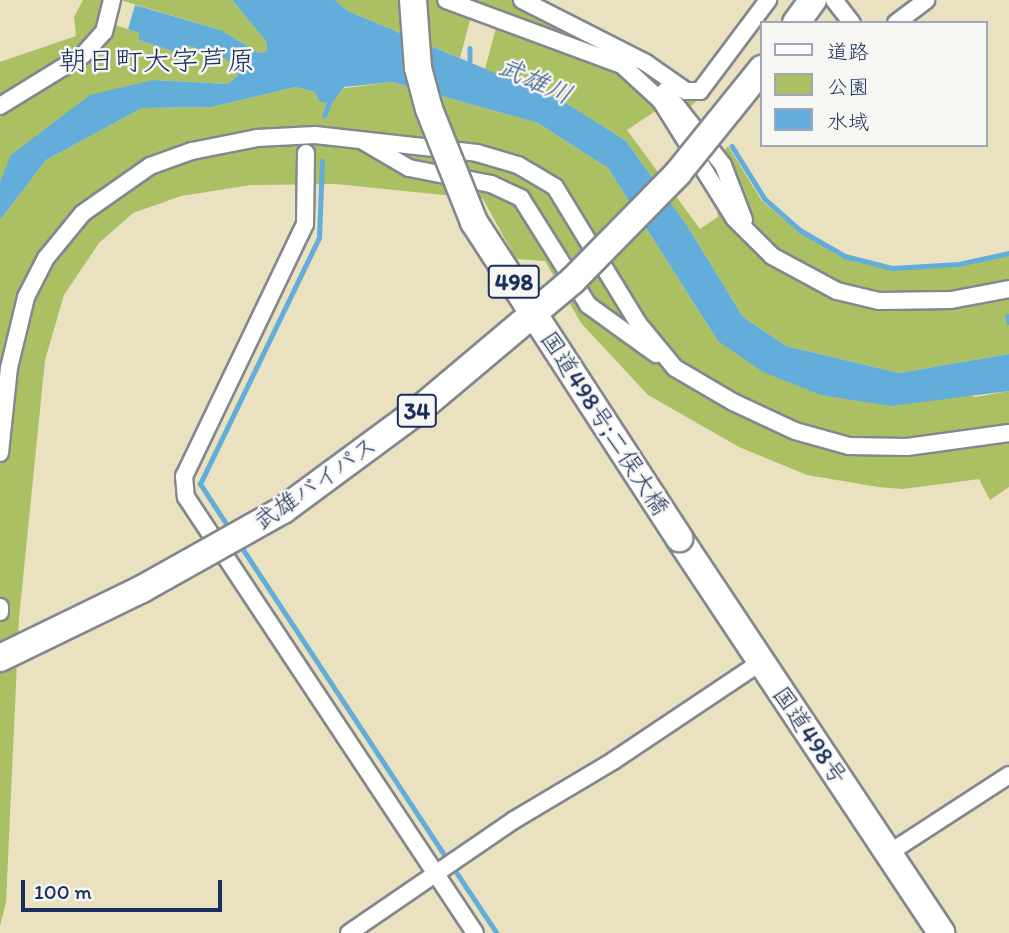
<!DOCTYPE html>
<meta charset="utf-8">
<style>
body{margin:0}
#map{position:relative;width:1009px;height:933px;overflow:hidden;background:#e9e1bf;font-family:Itim,"Klee One",sans-serif}
div>[style]{position:absolute}
.green>*{inset:0;background:#abbf63}
.water>*{inset:0;background:#63addb}
.stream>*{height:4.5px;margin:-2.25px;padding:0 2.25px;transform-origin:2.25px;border-radius:2.25px;background:#63addb}
.roads{filter:drop-shadow(2px 0 #82888e) drop-shadow(-2px 0 #82888e) drop-shadow(0 2px #82888e) drop-shadow(0 -2px #82888e)}
.minor>*{height:16px;margin:-8px;padding:0 8px;transform-origin:8px;border-radius:8px;background:#fff}
.trunk>*{height:26px;margin:-13px;padding:0 13px;transform-origin:13px;border-radius:13px;background:#fff}
.bridges{filter:drop-shadow(2px 0 #82888e) drop-shadow(-2px 0 #82888e) drop-shadow(0 2px #82888e) drop-shadow(0 -2px #82888e)}
.trunk-bridge>*{height:26px;margin:-13px;padding:0 13px;transform-origin:13px;border-radius:13px;background:#fff}
span{translate:-50% -50%;white-space:nowrap;text-align:center;line-height:1.15;-webkit-text-stroke:5px #f6f6f2;paint-order:stroke}
.shield-label span{padding:2px 5px;background:#f6f6f2;border:2px solid;border-radius:5px;-webkit-text-stroke-width:0}
.shield-label{font-size:23px;color:#1b2f5e;font-weight:700}
.street-label{font-size:24px;color:#1b2f5e}
.water-label{font-size:26px;color:#315584;font-style:italic}
.quarter-label{font-size:28px;color:#1b2f5e}
.legend{position:absolute;left:760px;top:21px;width:228px;height:126px;box-sizing:border-box;background:#f6f6f2;border:2px solid #9ea6b7;margin:0;padding:9px 12px;list-style:none;font-size:21px;color:#1b2f5e}
.legend li{display:flex;align-items:center;gap:14px;height:35px}
.legend b{width:35px;border:2px solid #9ea6b7}
.scale{position:absolute;left:21px;top:880px;width:201px;height:32px;box-sizing:border-box;border:4px solid #1b2f5e;border-top:0;padding-left:9px;font-size:21px;line-height:24px;white-space:nowrap;color:#1b2f5e;-webkit-text-stroke:5px #f6f6f2;paint-order:stroke}
</style>
<div id="map">
<div class="green">
<i style="clip-path:polygon(83px 0,118px 0,112px 24px,140px 33px,139px 40px,178px 53px,184px 45px,216px 54px,231px 62px,238px 75px,228px 84px,153px 80px,0 182px,0 62px,76px 36px,74px 17px)"></i>
<i style="clip-path:polygon(120px 0,232px 0,266px 41px,267px 52px,259px 53px,221px 30px)"></i>
<i style="clip-path:polygon(335px 0,529px 0,656px 62px,698px 100px,677px 117px,660px 108px,627px 130px,700px 229px,718px 217px,711px 169px,728px 146px,762px 201px,798px 231px,843px 258px,891px 270px,959px 267px,1009px 256px,1009px 354px,899px 373px,786px 346px,743px 317px,688px 227px,626px 141px,566px 103px,485px 69px,496px 28px,470px 20px,460px 58px,348px 11px)"></i>
<i style="clip-path:polygon(392px 82px,538px 123px,608px 168px,718px 341px,976px 397px,1009px 391px,1009px 487px,990px 500px,979px 479px,903px 489px,878px 487px,807px 475px,739px 447px,648px 395px,581px 323px,545px 261px,516px 259px,483px 199px,336px 184px,251px 185px,181px 196px,133px 213px,99px 243px,64px 295px,45px 360px,19px 618px,6px 902px,0 926px,0 220px,46px 160px,142px 108px,212px 107px,295px 87px,315px 92px)"></i>
</div>
<div class="water">
<i style="clip-path:polygon(232px 0,335px 0,348px 11px,566px 103px,626px 141px,688px 227px,743px 317px,786px 346px,899px 373px,1009px 354px,1009px 391px,891px 406px,821px 395px,763px 372px,718px 341px,608px 168px,538px 123px,392px 82px,344px 87px,332px 103px,320px 102px,315px 92px,295px 87px,212px 107px,142px 108px,46px 160px,0 220px,0 182px,11px 155px,90px 95px,153px 80px,228px 84px,238px 75px,231px 62px,216px 54px,184px 45px,178px 53px,139px 40px,139px 33px,128px 29px,135px 5px,221px 30px,259px 53px,267px 52px,266px 41px)"></i>
</div>
<div class="stream">
<i style="left:470px;top:48px;width:20px;rotate:90deg"></i>
<i style="left:324px;top:116px;width:17px;rotate:-69deg"></i>
<i style="left:732px;top:146px;width:62px;rotate:58.1deg"></i>
<i style="left:765px;top:199px;width:47px;rotate:41.5deg"></i>
<i style="left:800px;top:230px;width:52px;rotate:30deg"></i>
<i style="left:845px;top:256px;width:49px;rotate:14.3deg"></i>
<i style="left:892px;top:268px;width:67px;rotate:-3.4deg"></i>
<i style="left:959px;top:264px;width:51px;rotate:-12.4deg"></i>
<i style="left:1008px;top:316px;width:6px;rotate:81deg"></i>
<i style="left:230px;top:530px;width:55px;rotate:-123.1deg"></i>
<i style="left:200px;top:484px;width:273px;rotate:-64.2deg"></i>
<i style="left:319px;top:238px;width:77px;rotate:-87.8deg"></i>
<i style="left:239px;top:543px;width:380px;rotate:56.6deg"></i>
<i style="left:453px;top:867px;width:79px;rotate:56.3deg"></i>
</div>
<div class="roads">
<div class="minor">
<i style="left:446px;top:0;width:188px;rotate:20.3deg"></i>
<i style="left:622px;top:65px;width:53px;rotate:42.7deg"></i>
<i style="left:661px;top:101px;width:138px;rotate:58deg"></i>
<i style="left:734px;top:218px;width:54px;rotate:45deg"></i>
<i style="left:772px;top:256px;width:74px;rotate:28.3deg"></i>
<i style="left:837px;top:291px;width:43px;rotate:13.4deg"></i>
<i style="left:879px;top:301px;width:72px;rotate:-0.8deg"></i>
<i style="left:951px;top:300px;width:59px;rotate:-10.7deg"></i>
<i style="left:522px;top:0;width:139px;rotate:26.9deg"></i>
<i style="left:646px;top:63px;width:49px;rotate:35deg"></i>
<i style="left:686px;top:91px;width:14px"></i>
<i style="left:700px;top:91px;width:114px;rotate:-53.2deg"></i>
<i style="left:834px;top:0;width:29px;rotate:52deg"></i>
<i style="left:896px;top:23px;width:38px;rotate:-37deg"></i>
<i style="left:665px;top:91px;width:94px;rotate:51.9deg"></i>
<i style="left:723px;top:165px;width:59px;rotate:69.1deg"></i>
<i style="left:0;top:106px;width:97px;rotate:-31.6deg"></i>
<i style="left:83px;top:55px;width:31px;rotate:-48deg"></i>
<i style="left:104px;top:32px;width:33px;rotate:-76deg"></i>
<i style="left:363px;top:141px;width:53px;rotate:30.4deg"></i>
<i style="left:409px;top:168px;width:84px;rotate:11deg"></i>
<i style="left:491px;top:184px;width:33px;rotate:25deg"></i>
<i style="left:521px;top:198px;width:126px;rotate:57.9deg"></i>
<i style="left:588px;top:305px;width:84px;rotate:35.8deg"></i>
<i style="left:306px;top:153px;width:71px;rotate:90.8deg"></i>
<i style="left:305px;top:224px;width:280px;rotate:115.6deg"></i>
<i style="left:184px;top:476px;width:21px;rotate:85deg"></i>
<i style="left:186px;top:497px;width:523px;rotate:56.46deg"></i>
<i style="left:0;top:453px;width:85px;rotate:-84deg"></i>
<i style="left:9px;top:368px;width:73px;rotate:-76.5deg"></i>
<i style="left:26px;top:297px;width:44px;rotate:-62.9deg"></i>
<i style="left:46px;top:258px;width:58px;rotate:-50.6deg"></i>
<i style="left:83px;top:213px;width:82px;rotate:-35deg"></i>
<i style="left:150px;top:166px;width:45px;rotate:-19.7deg"></i>
<i style="left:192px;top:151px;width:66px;rotate:-11.3deg"></i>
<i style="left:257px;top:138px;width:58px;rotate:-3deg"></i>
<i style="left:315px;top:135px;width:163px;rotate:6.3deg"></i>
<i style="left:477px;top:153px;width:43px;rotate:16.3deg"></i>
<i style="left:518px;top:165px;width:43px;rotate:30.7deg"></i>
<i style="left:555px;top:187px;width:159px;rotate:58.6deg"></i>
<i style="left:638px;top:323px;width:58px;rotate:50.6deg"></i>
<i style="left:675px;top:368px;width:67px;rotate:30.4deg"></i>
<i style="left:733px;top:402px;width:68px;rotate:25.1deg"></i>
<i style="left:795px;top:431px;width:56px;rotate:15.5deg"></i>
<i style="left:849px;top:446px;width:58px;rotate:1deg"></i>
<i style="left:907px;top:447px;width:103px;rotate:-7.8deg"></i>
<i style="left:0;top:607px;width:5px;rotate:90deg"></i>
<i style="left:889px;top:853px;width:143px;rotate:-33deg"></i>
<i style="left:349px;top:933px;width:200px;rotate:-34.4deg"></i>
<i style="left:514px;top:820px;width:115px;rotate:-30.8deg"></i>
<i style="left:613px;top:761px;width:178px;rotate:-33.8deg"></i>
</div>
<div class="trunk">
<i style="left:796px;top:23px;width:29px;rotate:-54deg"></i>
<i style="left:679px;top:538px;width:474px;rotate:56.4deg"></i>
</div>
</div>
<div class="bridges">
<div class="trunk-bridge">
<i style="left:413px;top:0;width:68px;rotate:85.8deg"></i>
<i style="left:418px;top:68px;width:42px;rotate:75deg"></i>
<i style="left:429px;top:109px;width:122px;rotate:68.3deg"></i>
<i style="left:474px;top:222px;width:377px;rotate:57deg"></i>
<i style="left:0;top:658px;width:158px;rotate:-25.9deg"></i>
<i style="left:142px;top:589px;width:162px;rotate:-29.3deg"></i>
<i style="left:283px;top:510px;width:170px;rotate:-36.4deg"></i>
<i style="left:420px;top:409px;width:199px;rotate:-40.1deg"></i>
<i style="left:572px;top:281px;width:151px;rotate:-45.5deg"></i>
<i style="left:678px;top:173px;width:134px;rotate:-51.1deg"></i>
</div>
</div>
<div class="shield-label">
<span style="left:514px;top:282px">498</span>
<span style="left:417px;top:411px">34</span>
</div>
<div class="street-label">
<span style="left:605px;top:423px;rotate:57deg">国道498号;二俣大橋</span>
<span style="left:315px;top:483px;rotate:-35deg">武雄バイパス</span>
<span style="left:810px;top:735px;rotate:56deg">国道498号</span>
</div>
<div class="water-label">
<span style="left:535px;top:81px;rotate:24deg">武雄川</span>
</div>
<div class="quarter-label">
<span style="left:157px;top:60px">朝日町大字芦原</span>
</div>
<ul class="legend">
<li><b style="height:9px;background:#fff"></b>道路</li>
<li><b style="height:19px;background:#abbf63"></b>公園</li>
<li><b style="height:19px;background:#63addb"></b>水域</li>
</ul>
<div class="scale">100 m</div>
</div>
